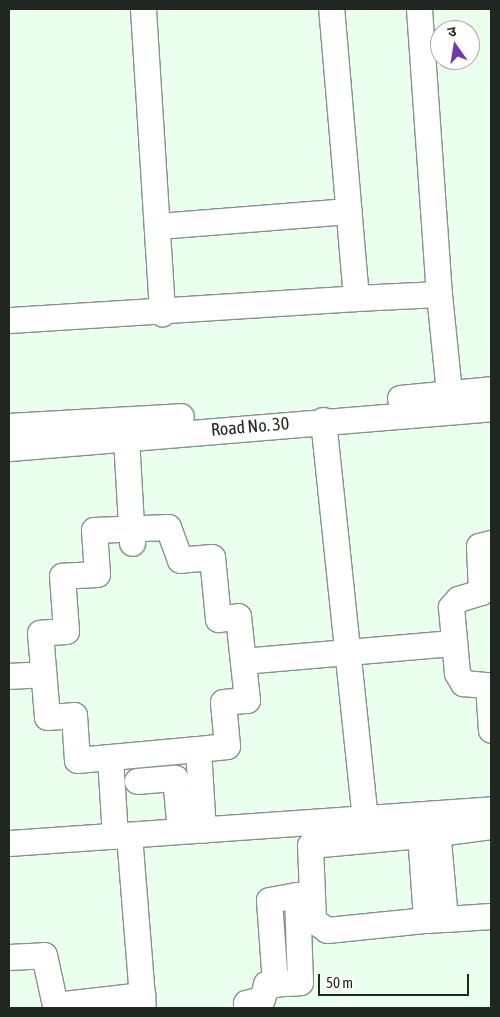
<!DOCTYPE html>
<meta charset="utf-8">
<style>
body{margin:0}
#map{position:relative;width:500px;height:1017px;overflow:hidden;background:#ebffef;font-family:"Asap Condensed","Noto Sans Devanagari",sans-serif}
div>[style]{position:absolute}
.roads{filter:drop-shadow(1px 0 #839486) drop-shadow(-1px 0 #839486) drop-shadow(0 1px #839486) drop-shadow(0 -1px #839486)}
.minor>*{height:25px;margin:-12.5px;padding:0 12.5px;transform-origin:12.5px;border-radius:12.5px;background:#fff}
span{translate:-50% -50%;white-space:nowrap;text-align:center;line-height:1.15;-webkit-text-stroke:4px #fff;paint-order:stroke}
.street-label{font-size:18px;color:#202721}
.frame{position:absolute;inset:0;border:10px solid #202721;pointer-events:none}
.north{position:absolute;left:430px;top:20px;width:50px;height:50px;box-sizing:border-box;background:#fff;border:1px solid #a6a9a6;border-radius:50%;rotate:347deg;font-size:14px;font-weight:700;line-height:20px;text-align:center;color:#202721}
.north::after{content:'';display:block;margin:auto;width:18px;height:22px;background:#7039af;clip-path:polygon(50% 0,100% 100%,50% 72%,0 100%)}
.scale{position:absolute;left:318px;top:974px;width:151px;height:22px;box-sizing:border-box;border:2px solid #202721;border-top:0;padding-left:6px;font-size:15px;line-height:18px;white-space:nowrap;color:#202721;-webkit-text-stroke:4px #fff;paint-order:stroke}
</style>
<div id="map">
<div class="roads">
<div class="minor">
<i style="left:143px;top:9px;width:305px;rotate:86.4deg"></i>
<i style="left:419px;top:9px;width:286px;rotate:86deg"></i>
<i style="left:158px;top:226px;width:191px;rotate:-4.5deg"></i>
<i style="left:356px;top:298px;width:83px;rotate:-2.8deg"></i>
<i style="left:439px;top:294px;width:100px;rotate:84.2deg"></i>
<i style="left:9px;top:320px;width:348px;rotate:-3.6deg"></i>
<i style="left:356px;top:298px;width:290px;rotate:-94.9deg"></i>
<i style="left:400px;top:398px;width:91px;rotate:-5.6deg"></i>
<i style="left:323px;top:420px;width:400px;rotate:84deg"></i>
<i style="left:9px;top:426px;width:172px;rotate:-3.3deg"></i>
<i style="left:126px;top:438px;width:105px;rotate:86.7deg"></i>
<i style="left:9px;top:448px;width:484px;rotate:-4.7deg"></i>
<i style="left:491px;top:543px;width:12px;rotate:166deg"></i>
<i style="left:479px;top:546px;width:46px;rotate:87.5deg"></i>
<i style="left:481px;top:592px;width:24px;rotate:163deg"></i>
<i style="left:458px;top:599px;width:11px;rotate:131deg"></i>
<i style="left:451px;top:607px;width:66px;rotate:84.8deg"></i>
<i style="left:457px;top:673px;width:12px;rotate:59deg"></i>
<i style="left:463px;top:683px;width:25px;rotate:5deg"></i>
<i style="left:488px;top:685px;width:45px;rotate:86.2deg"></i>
<i style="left:243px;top:661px;width:212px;rotate:-4.9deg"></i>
<i style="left:9px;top:676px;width:34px;rotate:-3deg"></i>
<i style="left:198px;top:749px;width:29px;rotate:-6deg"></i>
<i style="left:227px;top:746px;width:44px;rotate:-95.2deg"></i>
<i style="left:223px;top:702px;width:24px;rotate:-5deg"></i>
<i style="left:247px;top:700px;width:84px;rotate:-96.1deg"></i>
<i style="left:238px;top:616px;width:20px;rotate:171deg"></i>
<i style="left:218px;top:619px;width:62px;rotate:-95.5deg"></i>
<i style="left:212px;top:557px;width:32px;rotate:175deg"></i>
<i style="left:180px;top:560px;width:35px;rotate:-110deg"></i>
<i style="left:168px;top:527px;width:74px;rotate:177.7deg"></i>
<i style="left:94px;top:530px;width:44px;rotate:86.1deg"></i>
<i style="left:97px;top:574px;width:35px;rotate:177deg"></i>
<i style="left:62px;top:576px;width:55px;rotate:85.8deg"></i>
<i style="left:66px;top:631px;width:26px;rotate:176deg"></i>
<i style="left:40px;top:633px;width:84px;rotate:85.2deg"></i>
<i style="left:47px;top:717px;width:27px;rotate:-4deg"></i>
<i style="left:74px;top:715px;width:45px;rotate:86.2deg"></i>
<i style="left:77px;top:760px;width:121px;rotate:-5.2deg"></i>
<i style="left:198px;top:749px;width:81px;rotate:86.5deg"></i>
<i style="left:110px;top:757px;width:79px;rotate:86.4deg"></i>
<i style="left:137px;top:781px;width:38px;rotate:-5deg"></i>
<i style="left:175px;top:778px;width:53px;rotate:84.6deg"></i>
<i style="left:419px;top:819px;width:101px;rotate:86deg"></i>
<i style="left:426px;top:920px;width:17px;rotate:-3deg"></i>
<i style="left:437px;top:829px;width:90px;rotate:84.9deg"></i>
<i style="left:445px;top:919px;width:46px;rotate:-3.7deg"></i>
<i style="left:438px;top:833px;width:53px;rotate:-7.5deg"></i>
<i style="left:129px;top:835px;width:174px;rotate:85.4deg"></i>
<i style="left:420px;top:835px;width:110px;rotate:174.8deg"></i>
<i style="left:310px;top:845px;width:75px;rotate:87.7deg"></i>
<i style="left:313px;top:920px;width:17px;rotate:36deg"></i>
<i style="left:327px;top:930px;width:100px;rotate:-5.8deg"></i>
<i style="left:9px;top:843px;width:483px;rotate:-4deg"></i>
<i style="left:9px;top:957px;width:35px;rotate:-3deg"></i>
<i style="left:44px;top:955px;width:51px;rotate:77.6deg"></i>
<i style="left:55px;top:1005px;width:88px;rotate:-6.6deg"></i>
<i style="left:275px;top:984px;width:84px;rotate:-94.1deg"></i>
<i style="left:269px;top:900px;width:28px;rotate:-10deg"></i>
<i style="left:246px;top:1008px;width:5px;rotate:-90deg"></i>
<i style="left:246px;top:1003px;width:16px;rotate:-14deg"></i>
<i style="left:262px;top:999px;width:16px;rotate:-75deg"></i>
<i style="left:266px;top:984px;width:34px;rotate:-3deg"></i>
<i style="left:300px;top:982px;width:87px;rotate:-92deg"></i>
</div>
</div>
<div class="street-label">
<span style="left:250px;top:427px;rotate:-5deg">Road No. 30</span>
</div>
<div class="frame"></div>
<div class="north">उ</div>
<div class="scale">50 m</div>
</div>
